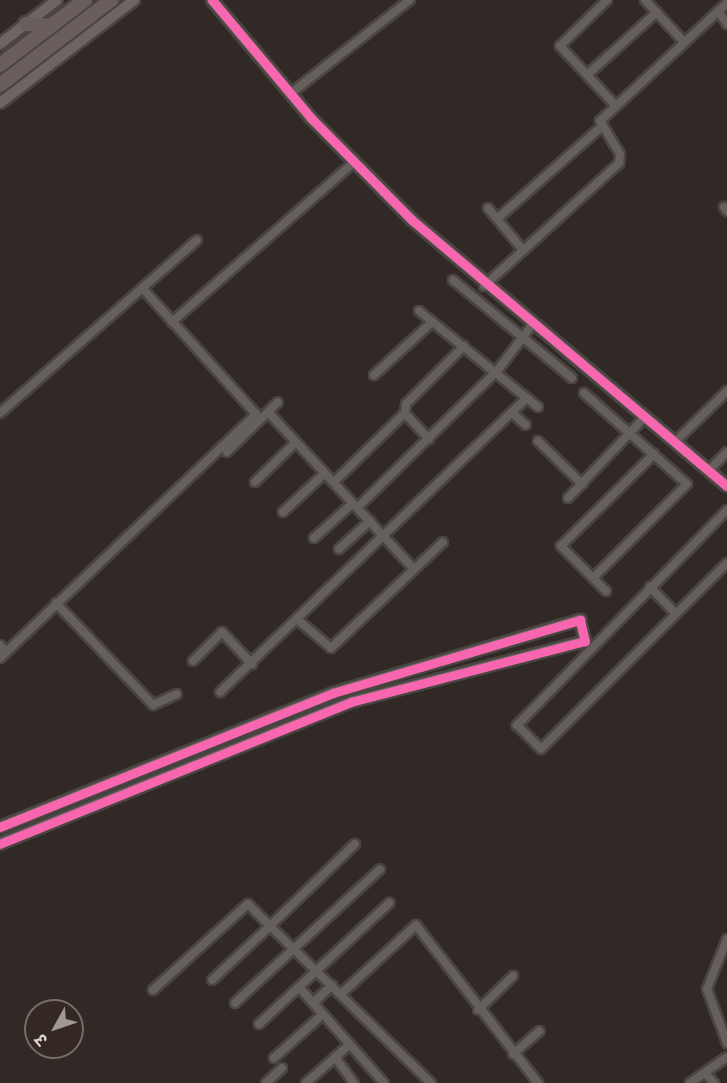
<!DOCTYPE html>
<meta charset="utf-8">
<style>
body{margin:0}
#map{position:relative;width:727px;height:1083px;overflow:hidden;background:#302926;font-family:Poppins,"Noto Sans Devanagari",sans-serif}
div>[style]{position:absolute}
.roads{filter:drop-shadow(2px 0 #4b4542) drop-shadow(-2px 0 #4b4542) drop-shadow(0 2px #4b4542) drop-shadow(0 -2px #4b4542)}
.street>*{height:8px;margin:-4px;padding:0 4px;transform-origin:4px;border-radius:4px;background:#655f5d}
.secondary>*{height:10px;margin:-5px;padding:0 5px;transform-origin:5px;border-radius:5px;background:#6d6563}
.highway>*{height:14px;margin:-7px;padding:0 7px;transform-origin:7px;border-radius:7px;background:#6a5e5d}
.cycleway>*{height:9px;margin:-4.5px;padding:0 4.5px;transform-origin:4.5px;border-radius:4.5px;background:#f766af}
span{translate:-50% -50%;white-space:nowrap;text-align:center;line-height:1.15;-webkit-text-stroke:6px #342822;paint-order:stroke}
.north{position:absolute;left:24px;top:999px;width:60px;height:60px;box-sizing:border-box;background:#342822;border:2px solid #776c67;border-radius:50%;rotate:230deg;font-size:16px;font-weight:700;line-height:24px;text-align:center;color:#dbd3cf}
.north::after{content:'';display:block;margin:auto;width:21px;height:27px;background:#9f9894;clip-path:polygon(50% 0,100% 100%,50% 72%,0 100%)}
</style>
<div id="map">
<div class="roads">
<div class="street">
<i style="left:607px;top:0;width:66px;rotate:135.6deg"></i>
<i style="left:560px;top:46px;width:82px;rotate:47deg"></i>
<i style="left:645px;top:0;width:57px;rotate:47.1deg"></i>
<i style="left:718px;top:11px;width:16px;rotate:55deg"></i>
<i style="left:587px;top:75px;width:94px;rotate:-42deg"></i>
<i style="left:290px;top:94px;width:152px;rotate:-38.1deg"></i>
<i style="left:724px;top:207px;width:5px;rotate:53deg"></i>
<i style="left:488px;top:208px;width:55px;rotate:50.2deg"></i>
<i style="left:497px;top:219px;width:137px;rotate:-41.5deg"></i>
<i style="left:453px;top:280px;width:154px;rotate:39.5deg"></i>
<i style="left:484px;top:286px;width:183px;rotate:-42.3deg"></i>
<i style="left:619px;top:163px;width:9px;rotate:-84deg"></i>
<i style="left:620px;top:154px;width:39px;rotate:-121deg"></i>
<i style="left:600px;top:121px;width:173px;rotate:-42.9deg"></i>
<i style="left:419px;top:311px;width:153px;rotate:38.9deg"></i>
<i style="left:172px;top:322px;width:241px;rotate:-41.3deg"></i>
<i style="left:374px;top:375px;width:79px;rotate:-42.4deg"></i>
<i style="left:584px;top:393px;width:137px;rotate:41.5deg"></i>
<i style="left:687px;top:484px;width:133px;rotate:135deg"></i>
<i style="left:268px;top:412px;width:213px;rotate:47.1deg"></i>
<i style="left:0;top:413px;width:262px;rotate:-41.3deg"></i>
<i style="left:512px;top:413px;width:18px;rotate:41deg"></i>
<i style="left:429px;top:439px;width:35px;rotate:-133deg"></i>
<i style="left:405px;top:413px;width:9px;rotate:-84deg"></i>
<i style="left:406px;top:404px;width:82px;rotate:-45deg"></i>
<i style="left:538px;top:441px;width:62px;rotate:44.3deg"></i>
<i style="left:675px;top:442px;width:73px;rotate:-44.4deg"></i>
<i style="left:227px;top:452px;width:71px;rotate:-44.4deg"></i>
<i style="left:709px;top:470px;width:25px;rotate:-45deg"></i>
<i style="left:255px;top:482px;width:57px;rotate:-44.3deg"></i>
<i style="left:334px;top:482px;width:99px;rotate:-44.2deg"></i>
<i style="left:568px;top:498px;width:110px;rotate:-46.5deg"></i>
<i style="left:358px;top:507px;width:194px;rotate:-44.4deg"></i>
<i style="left:497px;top:371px;width:58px;rotate:-52.7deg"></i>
<i style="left:727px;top:510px;width:301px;rotate:134.3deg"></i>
<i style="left:517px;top:725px;width:34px;rotate:45deg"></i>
<i style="left:541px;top:749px;width:263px;rotate:-45deg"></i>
<i style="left:283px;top:512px;width:57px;rotate:-42.9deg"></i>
<i style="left:314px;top:538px;width:52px;rotate:-41.9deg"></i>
<i style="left:339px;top:549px;width:42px;rotate:-42.1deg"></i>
<i style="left:650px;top:587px;width:36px;rotate:46deg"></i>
<i style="left:606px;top:591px;width:64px;rotate:-135deg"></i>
<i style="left:561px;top:546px;width:131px;rotate:-44.7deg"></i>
<i style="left:56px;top:603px;width:141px;rotate:46.4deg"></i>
<i style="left:153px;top:705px;width:26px;rotate:-25deg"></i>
<i style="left:298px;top:620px;width:43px;rotate:40.3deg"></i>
<i style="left:331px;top:648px;width:154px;rotate:-43.4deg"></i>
<i style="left:0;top:645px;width:9px;rotate:49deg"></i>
<i style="left:0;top:658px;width:354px;rotate:-43.6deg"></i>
<i style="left:256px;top:414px;width:169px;rotate:-132.1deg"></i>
<i style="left:193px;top:661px;width:41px;rotate:-45deg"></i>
<i style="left:222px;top:632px;width:44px;rotate:46.8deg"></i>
<i style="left:220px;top:692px;width:425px;rotate:-43.8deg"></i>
<i style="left:355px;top:844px;width:118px;rotate:136deg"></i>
<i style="left:270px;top:926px;width:225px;rotate:44.3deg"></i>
<i style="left:727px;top:939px;width:54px;rotate:111.8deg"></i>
<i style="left:707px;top:989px;width:58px;rotate:69.7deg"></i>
<i style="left:299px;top:987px;width:128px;rotate:48.5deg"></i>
<i style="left:153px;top:990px;width:128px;rotate:-42.2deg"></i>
<i style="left:248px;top:904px;width:31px;rotate:45deg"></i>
<i style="left:270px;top:926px;width:79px;rotate:137deg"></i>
<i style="left:341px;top:994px;width:102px;rotate:-42.6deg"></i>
<i style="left:416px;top:925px;width:200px;rotate:52.3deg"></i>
<i style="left:235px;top:1003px;width:197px;rotate:-42.7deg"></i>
<i style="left:313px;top:1003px;width:26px;rotate:-43deg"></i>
<i style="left:478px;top:1010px;width:49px;rotate:-44.2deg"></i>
<i style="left:259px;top:1024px;width:178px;rotate:-42.9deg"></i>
<i style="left:513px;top:1054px;width:35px;rotate:-41deg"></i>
<i style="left:335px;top:1057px;width:32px;rotate:54deg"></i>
<i style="left:274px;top:1058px;width:64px;rotate:-41.9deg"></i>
<i style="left:707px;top:1075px;width:11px;rotate:49deg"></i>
<i style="left:266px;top:1083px;width:22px;rotate:-43deg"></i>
<i style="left:306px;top:1083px;width:57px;rotate:-41.5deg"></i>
<i style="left:690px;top:1083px;width:45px;rotate:-35.1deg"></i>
</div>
<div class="secondary">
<i style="left:212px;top:0;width:154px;rotate:50deg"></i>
<i style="left:311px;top:118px;width:144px;rotate:45.3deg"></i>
<i style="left:412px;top:220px;width:412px;rotate:40.2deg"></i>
<i style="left:0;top:44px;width:72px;rotate:-37.7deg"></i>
<i style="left:0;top:103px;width:169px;rotate:-37.5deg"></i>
<i style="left:0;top:827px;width:359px;rotate:-21.9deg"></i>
<i style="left:333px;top:693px;width:258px;rotate:-16.5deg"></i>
<i style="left:580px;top:620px;width:22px;rotate:77deg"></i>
<i style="left:585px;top:641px;width:242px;rotate:165.4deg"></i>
<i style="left:351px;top:702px;width:379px;rotate:158deg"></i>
</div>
<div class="highway">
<i style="left:26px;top:24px;width:26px;rotate:4deg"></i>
<i style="left:0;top:65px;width:107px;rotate:-37.4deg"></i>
<i style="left:0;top:85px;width:140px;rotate:-37.4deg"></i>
</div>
</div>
<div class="cycleway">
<i style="left:212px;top:0;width:154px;rotate:50deg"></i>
<i style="left:311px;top:118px;width:144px;rotate:45.3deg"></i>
<i style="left:412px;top:220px;width:412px;rotate:40.2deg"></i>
<i style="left:0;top:827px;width:359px;rotate:-21.9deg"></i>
<i style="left:333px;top:693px;width:258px;rotate:-16.5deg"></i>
<i style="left:580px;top:620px;width:22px;rotate:77deg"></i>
<i style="left:585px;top:641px;width:242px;rotate:165.4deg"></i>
<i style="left:351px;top:702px;width:379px;rotate:158deg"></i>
</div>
<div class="north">उ</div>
</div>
